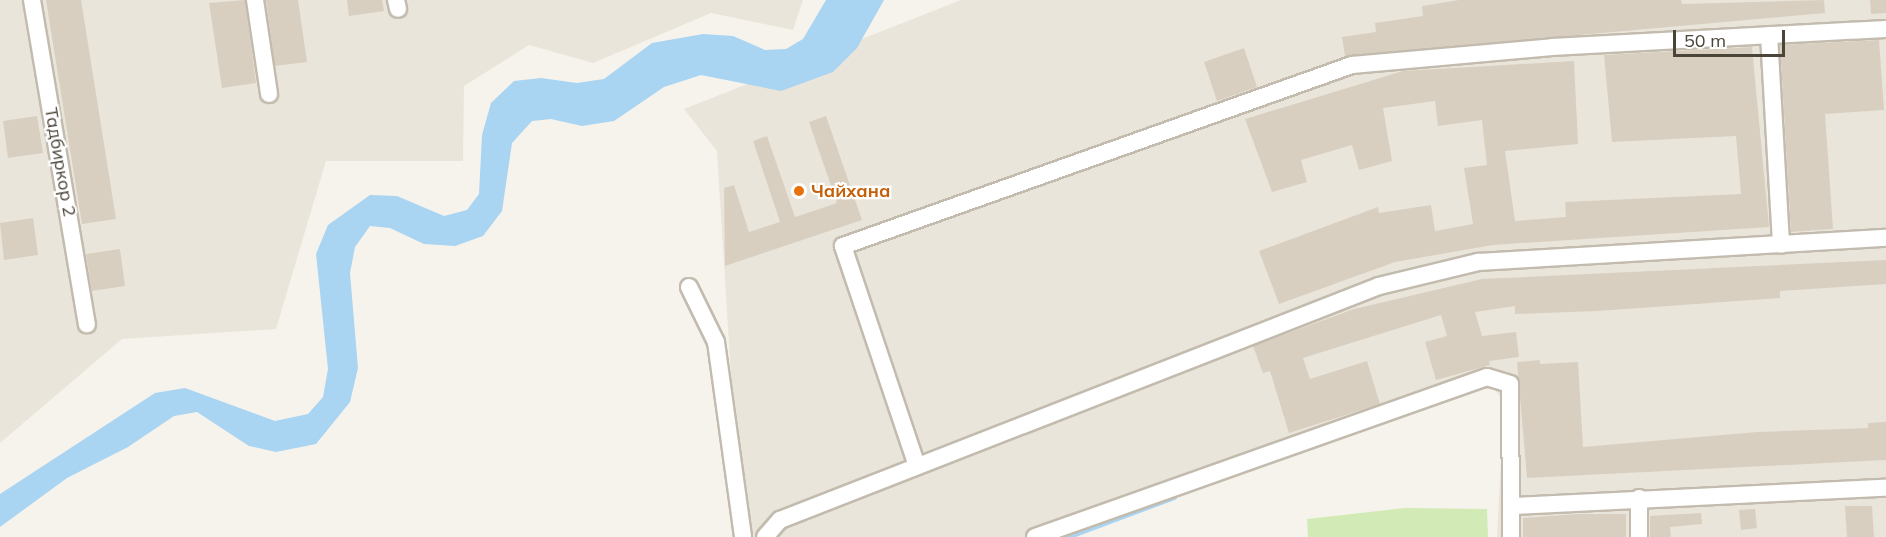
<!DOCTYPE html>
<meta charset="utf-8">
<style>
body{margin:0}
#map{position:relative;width:1886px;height:537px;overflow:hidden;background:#f6f3ec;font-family:Mulish,sans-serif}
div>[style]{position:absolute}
.residential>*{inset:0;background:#eae5da}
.green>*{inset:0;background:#d2eab5}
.water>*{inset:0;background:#a9d4f2}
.stream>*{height:4.5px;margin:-2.25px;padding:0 2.25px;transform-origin:2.25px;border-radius:2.25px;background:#a9d4f2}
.building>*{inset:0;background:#d8cfc1}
.roads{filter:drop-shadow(2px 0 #c2bbae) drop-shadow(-2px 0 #c2bbae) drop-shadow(0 2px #c2bbae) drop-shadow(0 -2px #c2bbae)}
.minor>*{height:16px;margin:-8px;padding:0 8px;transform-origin:8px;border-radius:8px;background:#fff}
.dots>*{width:16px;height:16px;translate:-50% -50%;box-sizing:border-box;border:3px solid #fff;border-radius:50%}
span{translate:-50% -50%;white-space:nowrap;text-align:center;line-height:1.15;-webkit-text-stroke:4.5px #fff;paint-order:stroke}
.street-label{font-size:18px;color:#4b4439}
.food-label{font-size:18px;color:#c56008;font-weight:700}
.left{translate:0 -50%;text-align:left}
.scale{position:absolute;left:1673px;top:30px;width:112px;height:27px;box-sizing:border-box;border:3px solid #4b4439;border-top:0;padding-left:8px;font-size:18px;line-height:21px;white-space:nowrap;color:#4b4439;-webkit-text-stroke:4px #fff;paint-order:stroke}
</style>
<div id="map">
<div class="residential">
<i style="clip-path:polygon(0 0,803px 0,793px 30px,711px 13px,593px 63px,529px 45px,464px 86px,463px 161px,326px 161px,276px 329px,122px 339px,0 443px)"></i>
<i style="clip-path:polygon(961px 0,1886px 0,1886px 537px,1497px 537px,1504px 403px,1494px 388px,1466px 391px,1218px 478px,1068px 537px,741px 537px,717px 151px,684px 109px)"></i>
</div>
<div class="green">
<i style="clip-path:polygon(1405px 508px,1487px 509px,1488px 537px,1308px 537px,1307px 519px)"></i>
</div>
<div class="water">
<i style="clip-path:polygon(826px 0,884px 0,857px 48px,833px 72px,781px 91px,701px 75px,664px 87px,614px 121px,582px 126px,551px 119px,532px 121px,512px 143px,502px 211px,483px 236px,455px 246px,424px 244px,390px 228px,370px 226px,355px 247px,350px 273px,358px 368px,350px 402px,316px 444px,276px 452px,249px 446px,197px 412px,174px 416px,128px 447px,67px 478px,0 527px,0 494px,155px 393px,185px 388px,275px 421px,308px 414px,323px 397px,328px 369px,316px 254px,328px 225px,370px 195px,397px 196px,444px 216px,467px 210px,479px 194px,482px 135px,491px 103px,514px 81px,541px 78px,577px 83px,604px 79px,652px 43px,703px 34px,733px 36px,765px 50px,786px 49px,803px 39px)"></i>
</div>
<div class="stream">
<i style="left:1067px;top:537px;width:114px;rotate:-20.5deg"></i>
</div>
<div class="building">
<i style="clip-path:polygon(46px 0,81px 0,116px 219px,82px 224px)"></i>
<i style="clip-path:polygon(245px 0,256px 83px,222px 88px,209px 3px)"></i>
<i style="clip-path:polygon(266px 0,298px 0,307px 62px,275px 66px)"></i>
<i style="clip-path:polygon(347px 0,382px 0,384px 11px,349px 16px)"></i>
<i style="clip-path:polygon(1459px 0,1681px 0,1682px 4px,1824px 0,1825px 13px,1345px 56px,1342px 37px,1376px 32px,1375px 23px,1423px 16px,1422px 6px)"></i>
<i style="clip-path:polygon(1870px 0,1886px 0,1886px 13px,1871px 14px)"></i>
<i style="clip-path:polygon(1879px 40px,1884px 110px,1825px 114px,1833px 229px,1791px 232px,1780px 45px)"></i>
<i style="clip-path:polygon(1752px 47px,1769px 227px,1493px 245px,1395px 262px,1279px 304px,1259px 251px,1378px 207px,1379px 213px,1431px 205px,1435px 231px,1473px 224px,1464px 168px,1487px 165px,1482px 120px,1438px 126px,1435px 101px,1383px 108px,1392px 161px,1359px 170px,1352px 145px,1301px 160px,1307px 182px,1272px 192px,1245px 119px,1403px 71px,1574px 61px,1578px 144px,1505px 151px,1515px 221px,1566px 217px,1565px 202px,1741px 194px,1736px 136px,1612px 142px,1604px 55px)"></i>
<i style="clip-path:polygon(1244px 48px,1257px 87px,1217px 101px,1204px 62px)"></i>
<i style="clip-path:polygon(37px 116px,43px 153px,8px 158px,3px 121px)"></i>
<i style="clip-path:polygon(826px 116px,862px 220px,725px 266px,724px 188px,734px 185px,749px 232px,780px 222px,753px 141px,767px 136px,795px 217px,837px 203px,809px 122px)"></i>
<i style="clip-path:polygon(33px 218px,38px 255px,4px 260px,0 223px)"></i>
<i style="clip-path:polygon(120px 249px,125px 286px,92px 291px,86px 254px)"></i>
<i style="clip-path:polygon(1886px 260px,1886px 284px,1780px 291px,1780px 298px,1598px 311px,1515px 314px,1515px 306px,1475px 312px,1482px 336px,1516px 332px,1519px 357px,1489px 361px,1490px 365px,1436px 380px,1425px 342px,1447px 336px,1441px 315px,1303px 358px,1310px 379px,1367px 361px,1380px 404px,1289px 433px,1270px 371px,1263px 373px,1253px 346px,1354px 309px,1482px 279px)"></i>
<i style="clip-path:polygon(1540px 360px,1540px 364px,1578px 362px,1583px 447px,1757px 432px,1868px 428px,1868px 423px,1886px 422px,1886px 460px,1527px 478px,1517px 362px)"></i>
<i style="clip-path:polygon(1845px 506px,1872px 506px,1874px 537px,1847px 537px)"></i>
<i style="clip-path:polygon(1755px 509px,1757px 528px,1741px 530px,1739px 510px)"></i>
<i style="clip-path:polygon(1701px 513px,1702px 524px,1670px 527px,1671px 537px,1650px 537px,1650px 516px)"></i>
<i style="clip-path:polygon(1576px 514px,1626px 514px,1626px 537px,1523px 537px,1523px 518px)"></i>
</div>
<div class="roads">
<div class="minor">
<i style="left:32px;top:0;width:329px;rotate:80.4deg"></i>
<i style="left:255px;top:0;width:95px;rotate:81.5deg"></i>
<i style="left:396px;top:0;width:9px;rotate:77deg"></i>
<i style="left:1769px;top:35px;width:210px;rotate:86.7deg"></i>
<i style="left:689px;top:287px;width:61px;rotate:63.9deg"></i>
<i style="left:716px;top:342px;width:197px;rotate:82.1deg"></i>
<i style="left:917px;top:466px;width:232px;rotate:-108.6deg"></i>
<i style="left:843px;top:246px;width:540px;rotate:-19.58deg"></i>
<i style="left:1352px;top:65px;width:201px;rotate:-5.1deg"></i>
<i style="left:1552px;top:47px;width:334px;rotate:-3.1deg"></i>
<i style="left:1639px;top:498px;width:39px;rotate:90deg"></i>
<i style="left:1512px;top:506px;width:374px;rotate:-2.8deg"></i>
<i style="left:765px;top:537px;width:23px;rotate:-49deg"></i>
<i style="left:780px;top:520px;width:643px;rotate:-21.34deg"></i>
<i style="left:1379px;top:286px;width:102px;rotate:-13.6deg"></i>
<i style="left:1478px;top:262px;width:409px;rotate:-3.4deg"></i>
<i style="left:1035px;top:537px;width:479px;rotate:-19.5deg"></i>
<i style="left:1487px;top:377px;width:24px;rotate:17deg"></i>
<i style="left:1510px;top:384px;width:153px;rotate:89.6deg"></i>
</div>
</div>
<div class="dots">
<i style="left:799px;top:191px;background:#e8710a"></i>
</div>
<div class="street-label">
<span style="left:60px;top:162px;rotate:80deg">Тадбиркор 2</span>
</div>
<div class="food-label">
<span class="left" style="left:811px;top:191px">Чайхана</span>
</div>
<div class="scale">50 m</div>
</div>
